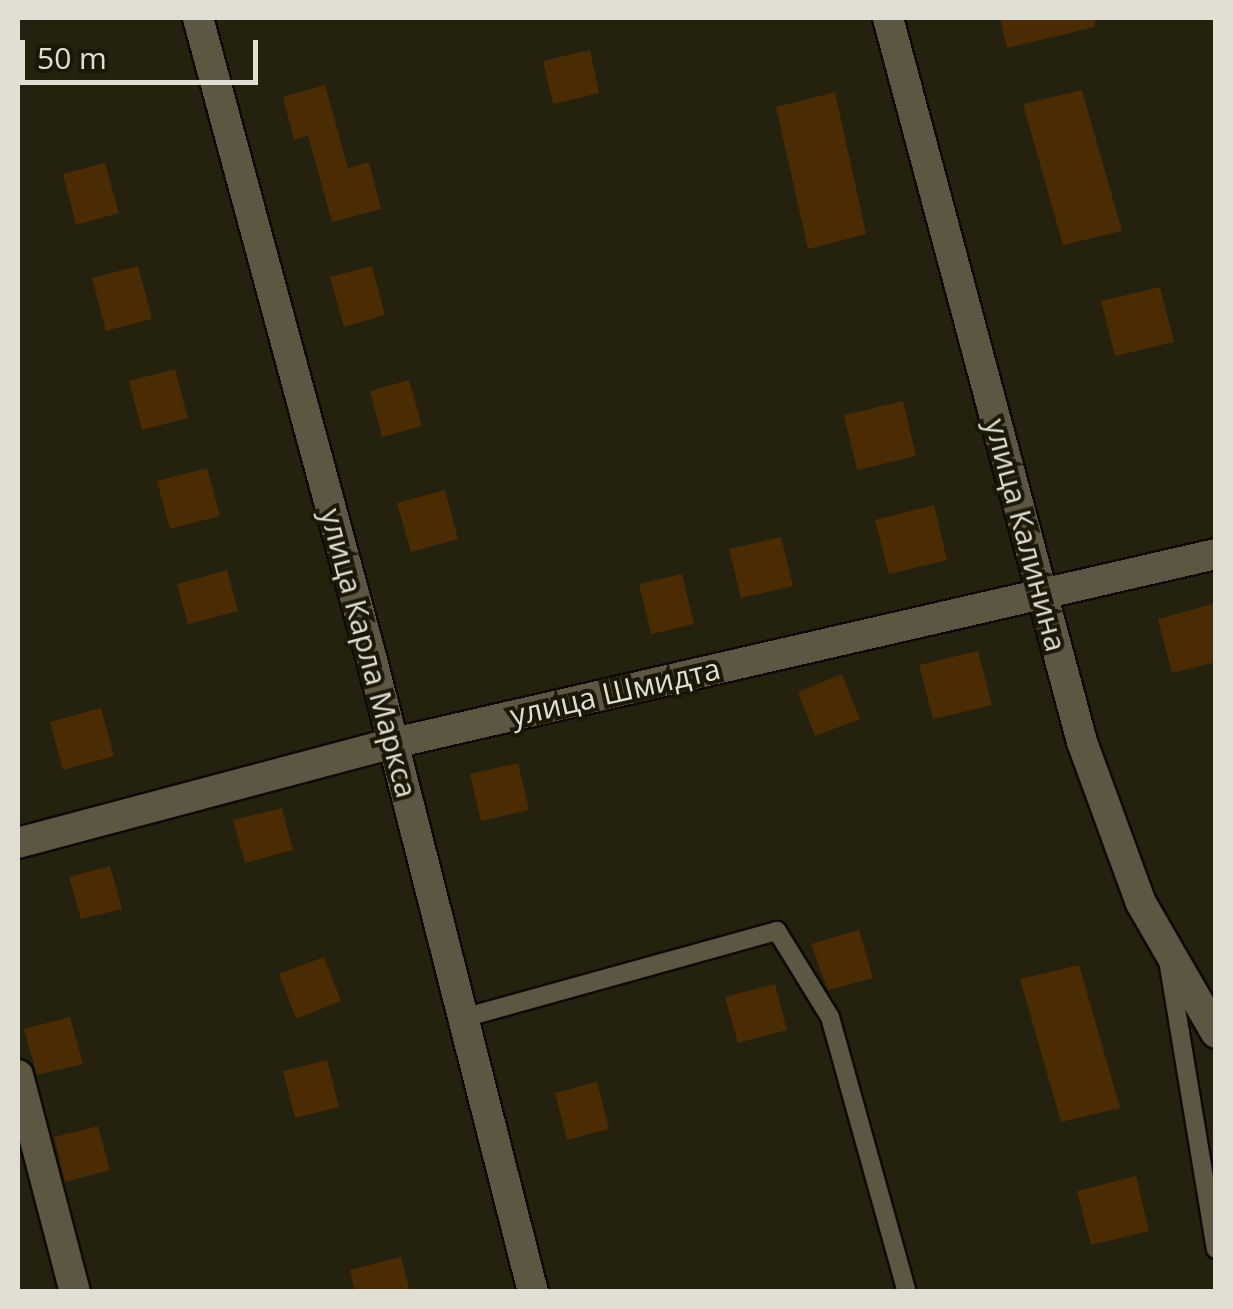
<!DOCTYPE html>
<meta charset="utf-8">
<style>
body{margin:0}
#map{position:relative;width:1233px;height:1309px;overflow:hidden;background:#25210f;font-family:"Open Sans",sans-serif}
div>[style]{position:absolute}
.building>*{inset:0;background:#4b2b02}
.roads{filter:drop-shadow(2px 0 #0e0a00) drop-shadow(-2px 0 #0e0a00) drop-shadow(0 2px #0e0a00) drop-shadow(0 -2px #0e0a00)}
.lane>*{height:18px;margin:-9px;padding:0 9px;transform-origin:9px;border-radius:9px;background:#5b5743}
.street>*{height:30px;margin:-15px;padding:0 15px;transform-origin:15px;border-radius:15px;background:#5b5743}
.secondary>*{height:30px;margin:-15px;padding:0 15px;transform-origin:15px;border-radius:15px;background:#5b5743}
span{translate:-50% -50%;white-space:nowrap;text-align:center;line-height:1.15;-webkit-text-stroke:8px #1c1806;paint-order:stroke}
.street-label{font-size:30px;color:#e1ded3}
.frame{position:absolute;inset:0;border:20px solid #e1ded3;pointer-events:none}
.scale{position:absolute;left:20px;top:40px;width:238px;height:45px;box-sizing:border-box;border:5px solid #e1ded3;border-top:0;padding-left:12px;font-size:30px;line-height:35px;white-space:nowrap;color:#e1ded3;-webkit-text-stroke:8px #1c1806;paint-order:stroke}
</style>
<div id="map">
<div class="building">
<i style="clip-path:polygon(1000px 18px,1094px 18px,1095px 27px,1007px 48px)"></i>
<i style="clip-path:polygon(590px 50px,599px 93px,553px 104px,543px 61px)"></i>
<i style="clip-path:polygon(325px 85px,348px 168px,369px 162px,381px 209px,332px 222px,308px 136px,294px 140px,283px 97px)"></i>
<i style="clip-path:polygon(1082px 90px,1122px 231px,1063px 245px,1023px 104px)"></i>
<i style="clip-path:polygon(835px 92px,866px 234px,808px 249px,776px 107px)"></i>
<i style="clip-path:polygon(105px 163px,119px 213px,76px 225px,63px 174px)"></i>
<i style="clip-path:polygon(138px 266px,152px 319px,106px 331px,92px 278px)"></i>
<i style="clip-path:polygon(372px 266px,385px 315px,344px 327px,330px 277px)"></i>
<i style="clip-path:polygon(1160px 287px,1174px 342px,1115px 356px,1101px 301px)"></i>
<i style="clip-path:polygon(175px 369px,188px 418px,142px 430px,129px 381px)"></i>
<i style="clip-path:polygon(409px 380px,422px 426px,382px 437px,370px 391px)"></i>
<i style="clip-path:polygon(903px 401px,916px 456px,857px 470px,844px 415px)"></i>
<i style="clip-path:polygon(207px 468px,220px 516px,170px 529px,157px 481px)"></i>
<i style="clip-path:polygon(445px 490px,458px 539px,411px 552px,397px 503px)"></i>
<i style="clip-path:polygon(934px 505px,947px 560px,889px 574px,875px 520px)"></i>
<i style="clip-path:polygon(781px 537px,793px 586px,741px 598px,729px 549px)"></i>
<i style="clip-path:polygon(227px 570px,238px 611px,188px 624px,177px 584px)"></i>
<i style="clip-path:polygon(682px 574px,694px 624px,651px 634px,639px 584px)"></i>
<i style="clip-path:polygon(1216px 603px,1216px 662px,1172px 673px,1158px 619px)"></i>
<i style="clip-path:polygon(978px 651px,992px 705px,933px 719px,919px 665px)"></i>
<i style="clip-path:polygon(842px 674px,860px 719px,815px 736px,798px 692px)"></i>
<i style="clip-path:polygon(101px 708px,114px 756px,63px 770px,50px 722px)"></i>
<i style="clip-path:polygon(518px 763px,529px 810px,481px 821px,470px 774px)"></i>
<i style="clip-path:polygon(282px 808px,293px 850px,245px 863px,233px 820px)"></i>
<i style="clip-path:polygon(110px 866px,122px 909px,81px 919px,69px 877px)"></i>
<i style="clip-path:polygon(859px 930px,873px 978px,828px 990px,811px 944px)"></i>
<i style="clip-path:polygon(324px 957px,341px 1001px,296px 1019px,279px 974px)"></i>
<i style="clip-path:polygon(1079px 965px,1120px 1108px,1061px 1122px,1020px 979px)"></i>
<i style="clip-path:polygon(775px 984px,787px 1030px,738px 1043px,725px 997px)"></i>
<i style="clip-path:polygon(70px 1017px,83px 1064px,37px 1075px,24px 1029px)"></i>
<i style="clip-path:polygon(327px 1060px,339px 1107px,295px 1118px,283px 1071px)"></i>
<i style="clip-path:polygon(597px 1082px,609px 1129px,567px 1140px,555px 1093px)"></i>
<i style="clip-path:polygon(98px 1126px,110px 1170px,65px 1182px,54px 1137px)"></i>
<i style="clip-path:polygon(1136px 1176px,1149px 1231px,1091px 1245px,1077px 1191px)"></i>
<i style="clip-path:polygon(401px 1257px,410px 1292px,355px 1292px,350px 1270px)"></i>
</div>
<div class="roads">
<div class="lane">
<i style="left:1169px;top:966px;width:287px;rotate:80.6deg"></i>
<i style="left:463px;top:1018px;width:326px;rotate:-15.5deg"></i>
<i style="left:777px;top:931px;width:101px;rotate:58.4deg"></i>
<i style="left:830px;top:1017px;width:286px;rotate:74.4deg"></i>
</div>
<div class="street">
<i style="left:198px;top:18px;width:665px;rotate:74.84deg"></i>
<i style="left:372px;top:660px;width:652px;rotate:75.71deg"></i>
<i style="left:18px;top:843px;width:389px;rotate:-14.9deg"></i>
<i style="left:394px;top:743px;width:843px;rotate:-12.95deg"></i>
<i style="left:18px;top:1075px;width:224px;rotate:75.3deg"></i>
</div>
<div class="secondary">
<i style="left:888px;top:18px;width:750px;rotate:75deg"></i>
<i style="left:1082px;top:742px;width:171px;rotate:69.9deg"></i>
<i style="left:1141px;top:903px;width:150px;rotate:60deg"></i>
</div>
</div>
<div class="street-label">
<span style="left:1026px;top:535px;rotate:75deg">улица Калинина</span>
<span style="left:369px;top:653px;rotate:75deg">улица Карла Маркса</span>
<span style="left:615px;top:692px;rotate:-13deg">улица Шмидта</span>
</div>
<div class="frame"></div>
<div class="scale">50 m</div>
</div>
